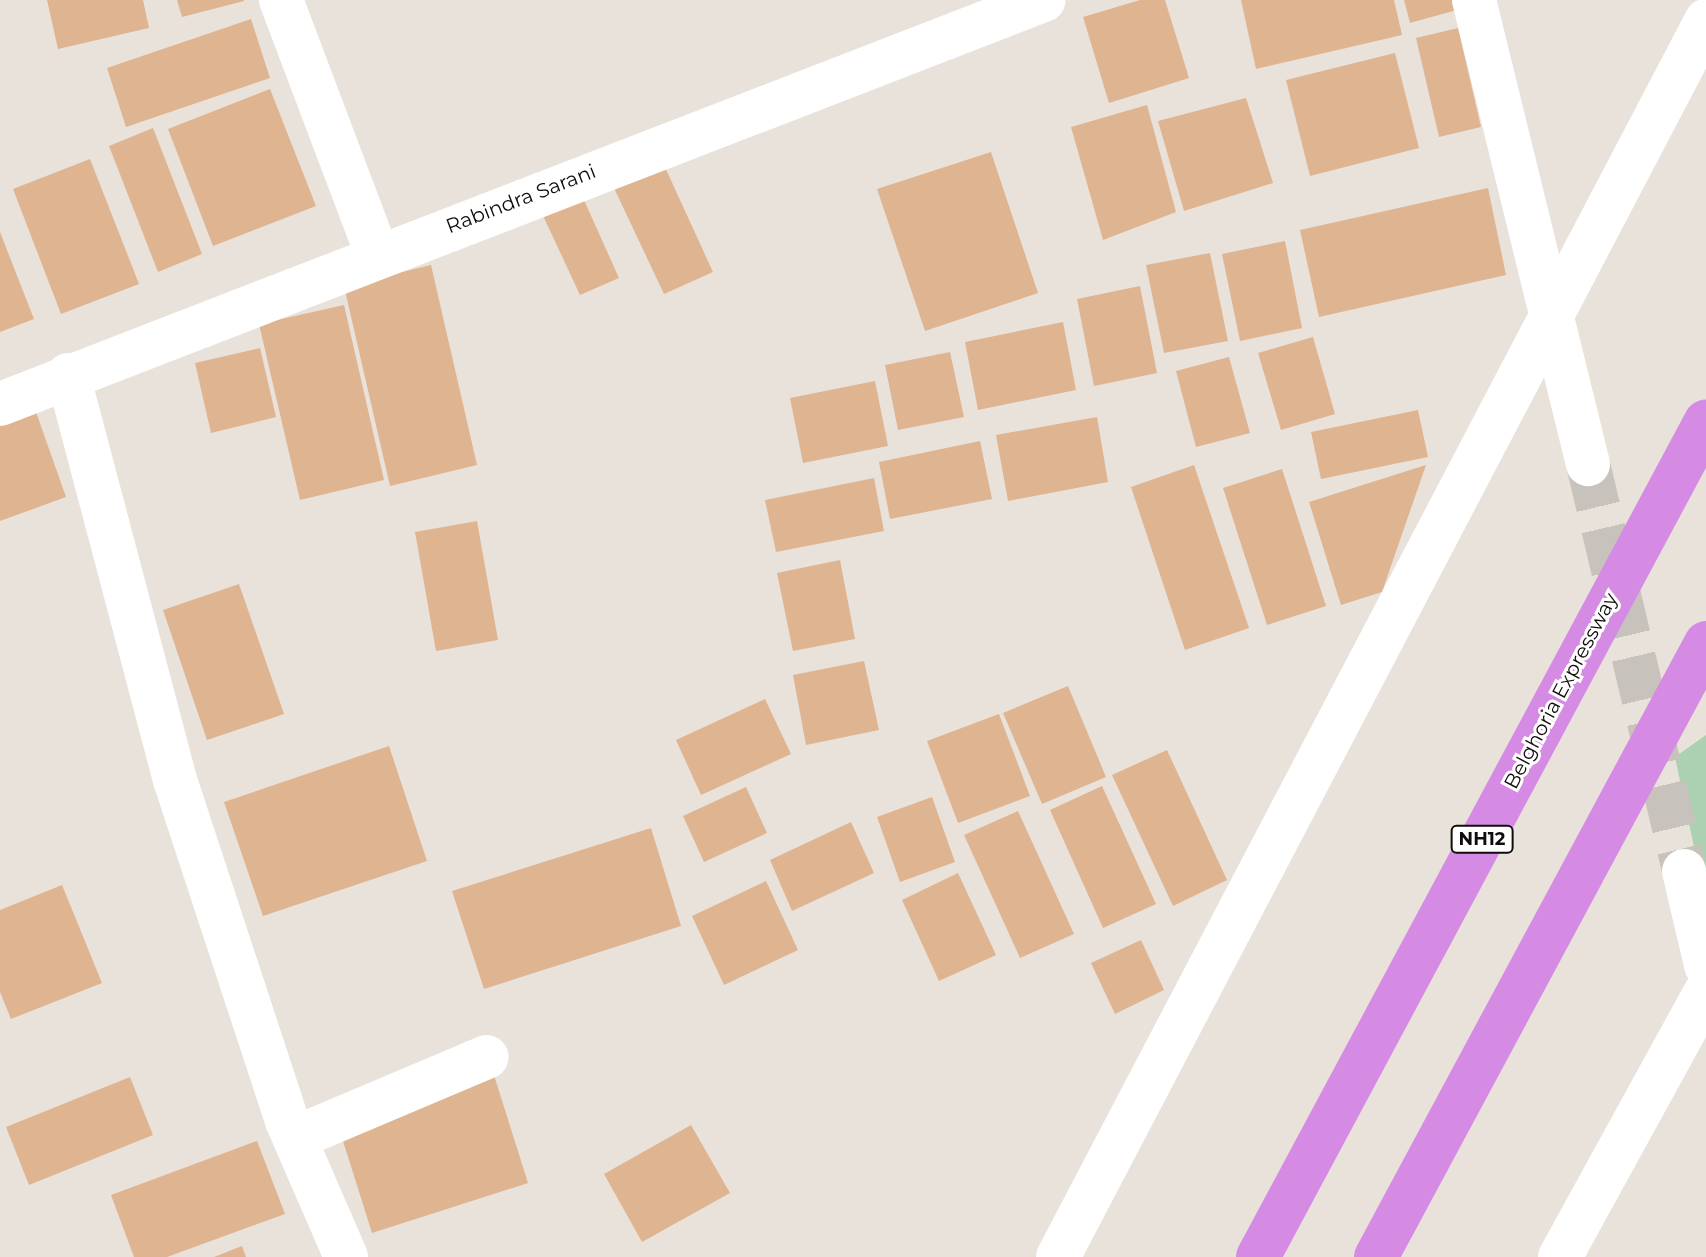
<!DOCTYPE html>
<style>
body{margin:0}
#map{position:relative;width:1706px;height:1257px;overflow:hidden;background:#e9e2db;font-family:Montserrat,sans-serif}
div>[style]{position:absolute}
.green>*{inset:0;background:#acd1b2}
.building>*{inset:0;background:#dfb490}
.street-tunnel>*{height:44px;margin-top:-22px;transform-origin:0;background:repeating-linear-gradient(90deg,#c8c2bc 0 44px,transparent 0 66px)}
.street>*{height:44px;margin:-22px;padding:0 22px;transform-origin:22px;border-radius:22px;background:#fff}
.secondary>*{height:44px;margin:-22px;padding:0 22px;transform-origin:22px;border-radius:22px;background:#fff}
.highway>*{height:44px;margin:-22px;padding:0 22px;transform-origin:22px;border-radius:22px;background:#d58be4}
span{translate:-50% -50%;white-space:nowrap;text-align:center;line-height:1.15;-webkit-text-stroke:6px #fff;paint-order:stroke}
.shield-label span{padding:2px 6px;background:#fff;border:2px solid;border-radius:6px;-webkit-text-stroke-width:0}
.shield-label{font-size:18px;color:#0f0d0b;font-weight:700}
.street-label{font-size:20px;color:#0f0d0b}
</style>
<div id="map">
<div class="green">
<i style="clip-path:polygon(1706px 735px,1706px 904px,1675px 757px)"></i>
</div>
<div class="building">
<i style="clip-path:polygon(47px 0,143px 0,149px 28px,58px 49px)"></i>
<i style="clip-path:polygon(177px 0,244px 0,244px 1px,182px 17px)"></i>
<i style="clip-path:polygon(1140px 0,1165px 0,1189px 78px,1109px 103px,1083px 17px)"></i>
<i style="clip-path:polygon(1241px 0,1394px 0,1402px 35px,1256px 69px)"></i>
<i style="clip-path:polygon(1404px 0,1469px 0,1471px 6px,1410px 23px)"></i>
<i style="clip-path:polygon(251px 19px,270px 78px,126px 127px,107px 68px)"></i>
<i style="clip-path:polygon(1458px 28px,1481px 127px,1439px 137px,1416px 38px)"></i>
<i style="clip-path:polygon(1395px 53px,1419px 148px,1310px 176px,1286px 80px)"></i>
<i style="clip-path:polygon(270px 89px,316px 206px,213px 246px,168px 129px)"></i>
<i style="clip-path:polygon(1246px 98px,1273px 183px,1184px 211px,1158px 121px)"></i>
<i style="clip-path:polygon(1147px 105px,1176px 212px,1103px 240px,1071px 127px)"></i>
<i style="clip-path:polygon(153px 128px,202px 254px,158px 272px,109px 146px)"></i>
<i style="clip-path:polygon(991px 152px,1038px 293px,925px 331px,877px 189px)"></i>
<i style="clip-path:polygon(90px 159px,139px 284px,61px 314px,13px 189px)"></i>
<i style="clip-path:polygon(664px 165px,713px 272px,664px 294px,614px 188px)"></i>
<i style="clip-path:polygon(1488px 188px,1506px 275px,1319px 317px,1300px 230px)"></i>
<i style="clip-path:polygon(579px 189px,619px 278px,580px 295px,539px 207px)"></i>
<i style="clip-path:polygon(0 232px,34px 319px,0 332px)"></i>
<i style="clip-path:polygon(1285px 241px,1302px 328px,1240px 341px,1222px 254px)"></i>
<i style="clip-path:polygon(1210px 253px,1228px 341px,1164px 353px,1146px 265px)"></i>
<i style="clip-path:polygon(431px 265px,477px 465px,390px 486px,344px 286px)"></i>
<i style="clip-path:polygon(1140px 286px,1157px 373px,1094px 386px,1077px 299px)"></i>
<i style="clip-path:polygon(344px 305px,384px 480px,300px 500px,259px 324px)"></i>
<i style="clip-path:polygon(1063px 322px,1076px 390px,978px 410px,965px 342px)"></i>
<i style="clip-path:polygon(1313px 337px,1335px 414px,1281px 430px,1258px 353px)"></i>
<i style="clip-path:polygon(260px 348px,276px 417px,211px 433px,195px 363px)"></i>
<i style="clip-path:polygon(950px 352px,964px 417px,898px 430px,885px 365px)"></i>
<i style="clip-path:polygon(1229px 357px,1250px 433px,1196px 447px,1176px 371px)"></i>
<i style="clip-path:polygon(875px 381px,888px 446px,803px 463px,790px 398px)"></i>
<i style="clip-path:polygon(1418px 410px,1428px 457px,1321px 479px,1311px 432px)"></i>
<i style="clip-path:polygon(36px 412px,66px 497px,0 521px,0 425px)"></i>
<i style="clip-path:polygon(1097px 417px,1108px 482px,1008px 501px,996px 435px)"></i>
<i style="clip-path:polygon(980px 441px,992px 499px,890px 519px,879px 462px)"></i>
<i style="clip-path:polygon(1194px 465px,1249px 628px,1185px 650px,1131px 487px)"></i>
<i style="clip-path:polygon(1426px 465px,1382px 592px,1341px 605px,1309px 502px)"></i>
<i style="clip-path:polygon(1282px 469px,1326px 606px,1267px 625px,1223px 488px)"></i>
<i style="clip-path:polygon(874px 478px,884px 531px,776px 552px,765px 500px)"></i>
<i style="clip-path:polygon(477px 521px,498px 640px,436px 651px,415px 532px)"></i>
<i style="clip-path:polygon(840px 560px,855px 639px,793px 651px,777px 573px)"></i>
<i style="clip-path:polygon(239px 584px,284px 714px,207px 740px,163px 610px)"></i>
<i style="clip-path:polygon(864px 661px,879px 730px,806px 745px,793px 675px)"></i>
<i style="clip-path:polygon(1068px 686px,1106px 777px,1042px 804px,1003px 713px)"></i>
<i style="clip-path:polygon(765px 699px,791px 754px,701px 795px,676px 740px)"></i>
<i style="clip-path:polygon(999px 714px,1030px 796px,958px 823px,927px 741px)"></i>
<i style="clip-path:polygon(389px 746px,427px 861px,263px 916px,224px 802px)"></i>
<i style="clip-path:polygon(1167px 750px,1227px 880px,1173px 906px,1112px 775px)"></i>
<i style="clip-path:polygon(1102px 786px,1156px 904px,1103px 928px,1050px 810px)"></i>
<i style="clip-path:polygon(746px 787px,767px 833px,704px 862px,683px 816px)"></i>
<i style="clip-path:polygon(932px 797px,955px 862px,900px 882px,877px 817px)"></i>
<i style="clip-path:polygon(1018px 811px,1074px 934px,1020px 958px,964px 835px)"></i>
<i style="clip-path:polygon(851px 822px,874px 873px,792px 911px,770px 860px)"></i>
<i style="clip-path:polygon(651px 828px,681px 926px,484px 989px,452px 891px)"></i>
<i style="clip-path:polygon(958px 873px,996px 955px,939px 981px,902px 900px)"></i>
<i style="clip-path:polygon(766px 881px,798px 950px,724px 985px,692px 916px)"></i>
<i style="clip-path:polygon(62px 885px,102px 983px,11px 1019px,0 992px,0 910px)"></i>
<i style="clip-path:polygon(1141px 940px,1164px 990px,1115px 1014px,1091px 963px)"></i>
<i style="clip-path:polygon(493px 1072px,528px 1183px,372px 1233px,337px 1122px)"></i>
<i style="clip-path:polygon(130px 1077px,153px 1135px,29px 1185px,6px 1127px)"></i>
<i style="clip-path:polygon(691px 1125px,730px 1193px,642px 1242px,604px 1174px)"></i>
<i style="clip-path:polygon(257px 1141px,285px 1214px,167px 1257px,134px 1257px,111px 1195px)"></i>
<i style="clip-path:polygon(242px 1246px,246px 1257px,214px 1257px)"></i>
</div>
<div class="street-tunnel">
<i style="left:1588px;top:464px;width:418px;rotate:76.7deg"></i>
</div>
<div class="street">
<i style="left:281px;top:0;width:272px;rotate:69.3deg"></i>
<i style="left:1474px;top:0;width:478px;rotate:76.2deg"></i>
<i style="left:68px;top:375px;width:419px;rotate:75.2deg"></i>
<i style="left:175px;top:780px;width:359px;rotate:71.8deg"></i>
<i style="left:287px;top:1121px;width:148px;rotate:66.5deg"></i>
<i style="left:1684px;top:871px;width:97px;rotate:76.8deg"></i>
<i style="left:295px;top:1138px;width:208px;rotate:-22.9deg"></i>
<i style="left:1058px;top:1257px;width:1396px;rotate:-62.33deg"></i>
<i style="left:1560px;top:1257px;width:303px;rotate:-61.2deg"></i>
</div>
<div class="secondary">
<i style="left:0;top:404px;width:1119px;rotate:-21.16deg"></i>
</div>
<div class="highway">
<i style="left:1258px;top:1257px;width:948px;rotate:-61.81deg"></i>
<i style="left:1376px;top:1257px;width:697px;rotate:-61.74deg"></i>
</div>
<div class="shield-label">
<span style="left:1482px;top:839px">NH12</span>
</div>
<div class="street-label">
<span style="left:521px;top:199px;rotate:-21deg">Rabindra Sarani</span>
<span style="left:1561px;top:691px;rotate:-62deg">Belghoria Expressway</span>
</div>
</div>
